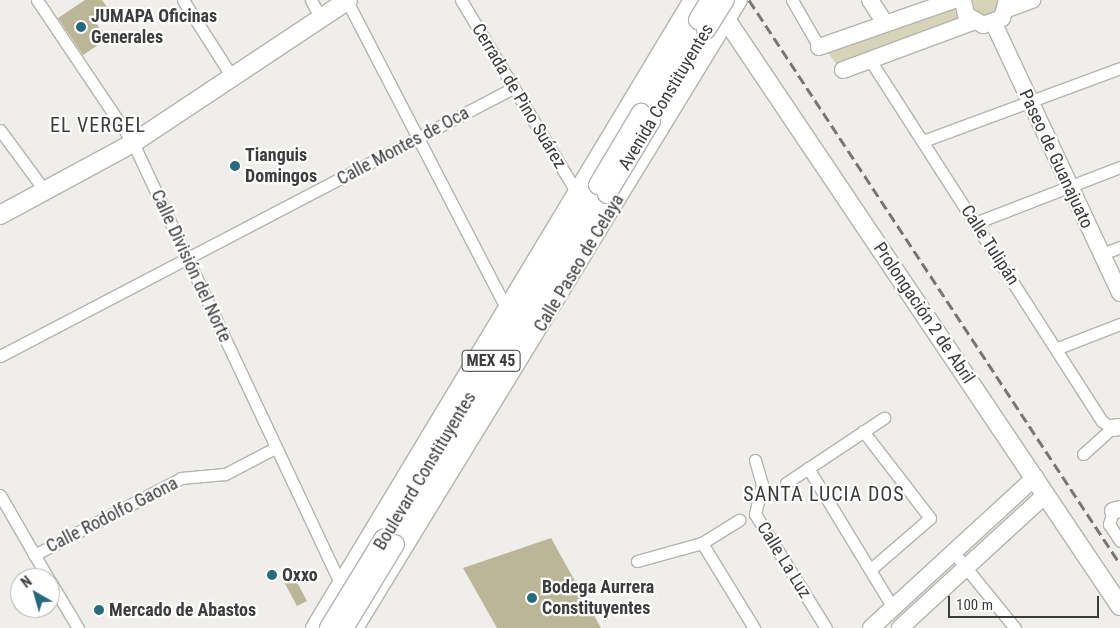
<!DOCTYPE html>
<meta charset="utf-8">
<style>
body{margin:0}
#map{position:relative;width:1120px;height:628px;overflow:hidden;background:#efeeeb;font-family:"Roboto Condensed",sans-serif}
div>[style]{position:absolute}
.green>*{inset:0;background:#d6d3b8}
.building>*{inset:0;background:#bbb697}
.roads{filter:drop-shadow(1px 0 #b4b4b0) drop-shadow(-1px 0 #b4b4b0) drop-shadow(0 1px #b4b4b0) drop-shadow(0 -1px #b4b4b0)}
.street>*{height:11px;margin:-5.5px;padding:0 5.5px;transform-origin:5.5px;border-radius:5.5px;background:#fff}
.secondary>*{height:16px;margin:-8px;padding:0 8px;transform-origin:8px;border-radius:8px;background:#fff}
.primary>*{height:18px;margin:-9px;padding:0 9px;transform-origin:9px;border-radius:9px;background:#fff}
.rail>*{height:3px;margin-top:-1.5px;transform-origin:0;background:repeating-linear-gradient(90deg,#777675 0 10px,transparent 0 15px)}
.bridges{filter:drop-shadow(1px 0 #b4b4b0) drop-shadow(-1px 0 #b4b4b0) drop-shadow(0 1px #b4b4b0) drop-shadow(0 -1px #b4b4b0)}
.primary-bridge>*{height:18px;margin:-9px;padding:0 9px;transform-origin:9px;border-radius:9px;background:#fff}
.dots>*{width:14px;height:14px;translate:-50% -50%;box-sizing:border-box;border:2px solid #fff;border-radius:50%}
span{translate:-50% -50%;white-space:nowrap;text-align:center;line-height:1.15;-webkit-text-stroke:4.5px #fff;paint-order:stroke}
.shield-label span{padding:1px 4px;background:#fff;border:1px solid;border-radius:4px;-webkit-text-stroke-width:0}
.shield-label{font-size:16px;color:#3c3c3b;font-weight:700}
.poi-label{font-size:18px;color:#3c3c3b;font-weight:700}
.left{translate:0 -50%;text-align:left}
.street-label{font-size:18px;color:#3c3c3b}
.quarter-label{font-size:20px;color:#3c3c3b;letter-spacing:1px}
.north{position:absolute;left:10px;top:568px;width:50px;height:50px;box-sizing:border-box;background:#fff;border:1px solid #b1b1b1;border-radius:50%;rotate:322deg;font-size:14px;font-weight:700;line-height:20px;text-align:center;color:#3c3c3b}
.north::after{content:'';display:block;margin:auto;width:18px;height:22px;background:#28697d;clip-path:polygon(50% 0,100% 100%,50% 72%,0 100%)}
.scale{position:absolute;left:948px;top:596px;width:151px;height:22px;box-sizing:border-box;border:2px solid #3c3c3b;border-top:0;padding-left:6px;font-size:15px;line-height:18px;white-space:nowrap;color:#3c3c3b;-webkit-text-stroke:4px #fff;paint-order:stroke}
</style>
<div id="map">
<div class="green">
<i style="clip-path:polygon(969px 0,1001px 0,994px 19px,973px 16px)"></i>
<i style="clip-path:polygon(954px 7px,959px 20px,836px 64px,827px 51px)"></i>
</div>
<div class="building">
<i style="clip-path:polygon(85px 0,102px 0,109px 10px,94px 20px,107px 39px,83px 55px,58px 18px)"></i>
<i style="clip-path:polygon(551px 538px,601px 628px,497px 628px,463px 568px)"></i>
<i style="clip-path:polygon(291px 571px,307px 601px,297px 606px,281px 576px)"></i>
</div>
<div class="roads">
<div class="street">
<i style="left:37px;top:0;width:172px;rotate:56.1deg"></i>
<i style="left:133px;top:143px;width:486px;rotate:64.8deg"></i>
<i style="left:183px;top:0;width:91px;rotate:57.5deg"></i>
<i style="left:311px;top:0;width:17px;rotate:62deg"></i>
<i style="left:461px;top:0;width:225px;rotate:59deg"></i>
<i style="left:792px;top:0;width:54px;rotate:60.1deg"></i>
<i style="left:347px;top:1px;width:346px;rotate:62.6deg"></i>
<i style="left:870px;top:60px;width:429px;rotate:57.3deg"></i>
<i style="left:1102px;top:421px;width:12px;rotate:35deg"></i>
<i style="left:1112px;top:428px;width:39px;rotate:138deg"></i>
<i style="left:0;top:130px;width:76px;rotate:53.6deg"></i>
<i style="left:923px;top:141px;width:210px;rotate:-20.3deg"></i>
<i style="left:975px;top:223px;width:155px;rotate:-21.1deg"></i>
<i style="left:1102px;top:254px;width:19px;rotate:-21deg"></i>
<i style="left:1058px;top:348px;width:66px;rotate:-21.2deg"></i>
<i style="left:0;top:356px;width:579px;rotate:-27.58deg"></i>
<i style="left:863px;top:431px;width:110px;rotate:52.4deg"></i>
<i style="left:930px;top:518px;width:78px;rotate:139.2deg"></i>
<i style="left:755px;top:460px;width:25px;rotate:74deg"></i>
<i style="left:762px;top:484px;width:31px;rotate:103deg"></i>
<i style="left:755px;top:514px;width:134px;rotate:58.1deg"></i>
<i style="left:808px;top:468px;width:164px;rotate:58.7deg"></i>
<i style="left:786px;top:483px;width:118px;rotate:-33.6deg"></i>
<i style="left:0;top:495px;width:96px;rotate:60deg"></i>
<i style="left:1113px;top:511px;width:14px;rotate:107deg"></i>
<i style="left:1109px;top:524px;width:20px;rotate:57deg"></i>
<i style="left:702px;top:543px;width:100px;rotate:58.5deg"></i>
<i style="left:954px;top:553px;width:97px;rotate:50.9deg"></i>
<i style="left:34px;top:555px;width:166px;rotate:-27.6deg"></i>
<i style="left:181px;top:478px;width:44px;rotate:-5.2deg"></i>
<i style="left:225px;top:474px;width:56px;rotate:-27.5deg"></i>
<i style="left:637px;top:561px;width:67px;rotate:-15.5deg"></i>
<i style="left:702px;top:543px;width:44px;rotate:-31.9deg"></i>
<i style="left:50px;top:581px;width:55px;rotate:59.2deg"></i>
</div>
<div class="secondary">
<i style="left:870px;top:0;width:27px;rotate:57deg"></i>
<i style="left:963px;top:0;width:15px;rotate:79deg"></i>
<i style="left:966px;top:15px;width:20px;rotate:30deg"></i>
<i style="left:983px;top:25px;width:20px;rotate:-20deg"></i>
<i style="left:1002px;top:18px;width:19px;rotate:-74deg"></i>
<i style="left:1007px;top:9px;width:27px;rotate:-20deg"></i>
<i style="left:994px;top:24px;width:297px;rotate:64.9deg"></i>
<i style="left:819px;top:47px;width:143px;rotate:-19.2deg"></i>
<i style="left:843px;top:70px;width:138px;rotate:-20.4deg"></i>
<i style="left:1112px;top:428px;width:8px;rotate:-7deg"></i>
<i style="left:1113px;top:511px;width:7px;rotate:-16deg"></i>
<i style="left:314px;top:628px;width:733px;rotate:-58.96deg"></i>
<i style="left:355px;top:628px;width:736px;rotate:-58.56deg"></i>
<i style="left:871px;top:628px;width:223px;rotate:-42.6deg"></i>
<i style="left:900px;top:628px;width:198px;rotate:-42.5deg"></i>
</div>
<div class="primary">
<i style="left:713px;top:0;width:730px;rotate:56.11deg"></i>
<i style="left:641px;top:113px;width:109px;rotate:-58.5deg"></i>
<i style="left:651px;top:121px;width:106px;rotate:-58.9deg"></i>
<i style="left:0;top:215px;width:151px;rotate:-28.4deg"></i>
<i style="left:133px;top:143px;width:258px;rotate:-33.6deg"></i>
<i style="left:384px;top:538px;width:413px;rotate:-58.8deg"></i>
<i style="left:395px;top:544px;width:409px;rotate:-58.8deg"></i>
</div>
</div>
<div class="rail">
<i style="left:749px;top:0;width:675px;rotate:56.66deg"></i>
</div>
<div class="bridges">
<div class="primary-bridge">
<i style="left:698px;top:20px;width:23px;rotate:-59deg"></i>
<i style="left:706px;top:30px;width:36px;rotate:-58deg"></i>
<i style="left:598px;top:185px;width:84px;rotate:-59.2deg"></i>
<i style="left:607px;top:194px;width:85px;rotate:-58.9deg"></i>
<i style="left:329px;top:628px;width:105px;rotate:-58.6deg"></i>
<i style="left:344px;top:628px;width:98px;rotate:-58.7deg"></i>
</div>
</div>
<div class="dots">
<i style="left:81px;top:27px;background:#28697d"></i>
<i style="left:235px;top:166px;background:#28697d"></i>
<i style="left:272px;top:575px;background:#28697d"></i>
<i style="left:532px;top:598px;background:#28697d"></i>
<i style="left:99px;top:610px;background:#28697d"></i>
</div>
<div class="shield-label">
<span style="left:491px;top:361px">MEX 45</span>
</div>
<div class="poi-label">
<span class="left" style="left:91px;top:27px">JUMAPA Oficinas<br>Generales</span>
<span class="left" style="left:245px;top:166px">Tianguis<br>Domingos</span>
<span class="left" style="left:282px;top:575px">Oxxo</span>
<span class="left" style="left:542px;top:598px">Bodega Aurrera<br>Constituyentes</span>
<span class="left" style="left:109px;top:610px">Mercado de Abastos</span>
</div>
<div class="street-label">
<span style="left:519px;top:96px;rotate:59deg">Cerrada de Pino Suárez</span>
<span style="left:666px;top:97px;rotate:-59deg">Avenida Constituyentes</span>
<span style="left:403px;top:146px;rotate:-28deg">Calle Montes de Oca</span>
<span style="left:1056px;top:159px;rotate:65deg">Paseo de Guanajuato</span>
<span style="left:990px;top:245px;rotate:57deg">Calle Tulipán</span>
<span style="left:579px;top:263px;rotate:-59deg">Calle Paseo de Celaya</span>
<span style="left:191px;top:266px;rotate:65deg">Calle División del Norte</span>
<span style="left:924px;top:313px;rotate:56deg">Prolongación 2 de Abril</span>
<span style="left:425px;top:471px;rotate:-59deg">Boulevard Constituyentes</span>
<span style="left:112px;top:515px;rotate:-27deg">Calle Rodolfo Gaona</span>
<span style="left:784px;top:560px;rotate:58deg">Calle La Luz</span>
</div>
<div class="quarter-label">
<span style="left:98px;top:125px">EL VERGEL</span>
<span style="left:824px;top:494px">SANTA LUCIA DOS</span>
</div>
<div class="north">N</div>
<div class="scale">100 m</div>
</div>
